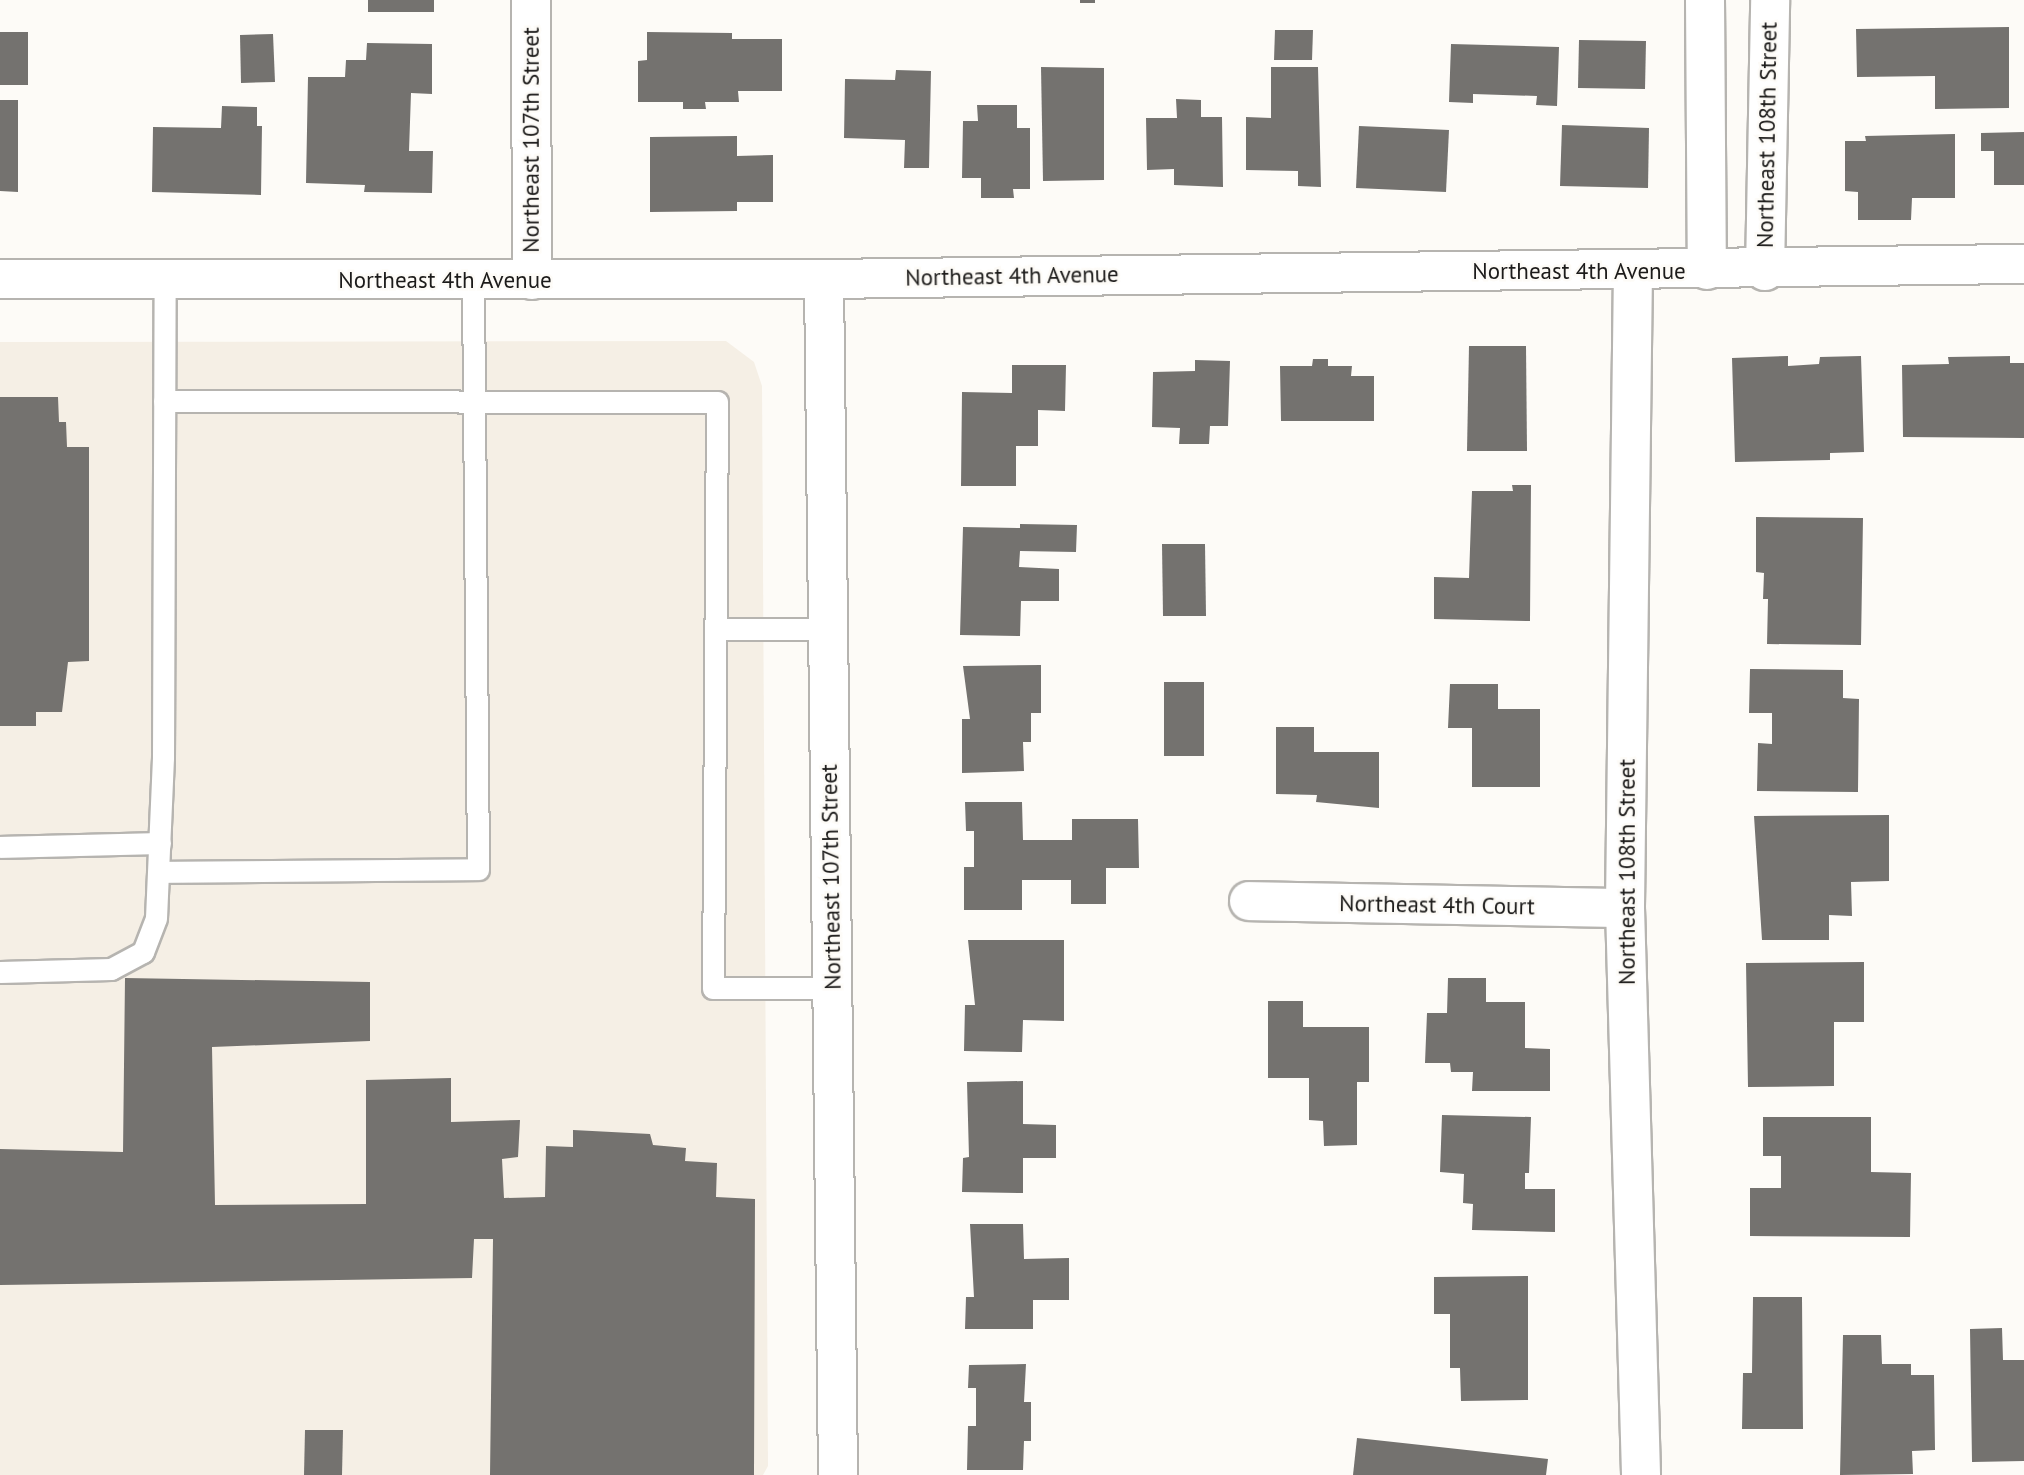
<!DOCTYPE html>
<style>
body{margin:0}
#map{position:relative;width:2024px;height:1475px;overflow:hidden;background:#fdfbf7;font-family:"PT Sans",sans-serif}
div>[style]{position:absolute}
.built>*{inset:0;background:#f5efe5}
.building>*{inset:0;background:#74726f}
.roads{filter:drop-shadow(2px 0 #b6b4b0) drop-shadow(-2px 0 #b6b4b0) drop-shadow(0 2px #b6b4b0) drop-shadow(0 -2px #b6b4b0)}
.lane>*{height:21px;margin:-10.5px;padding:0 10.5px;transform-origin:10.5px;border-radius:10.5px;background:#fff}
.street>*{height:38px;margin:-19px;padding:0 19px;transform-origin:19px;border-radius:19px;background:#fff}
span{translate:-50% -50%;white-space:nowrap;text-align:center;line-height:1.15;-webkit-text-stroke:5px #fdfbf7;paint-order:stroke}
.street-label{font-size:23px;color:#1c1b1a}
</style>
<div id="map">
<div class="built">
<i style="clip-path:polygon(726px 341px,754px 362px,762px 386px,768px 1466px,763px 1475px,0 1475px,0 342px)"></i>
</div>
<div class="building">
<i style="clip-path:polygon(368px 0,434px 0,434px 12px,368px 12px)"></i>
<i style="clip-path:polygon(1080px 0,1095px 0,1095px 3px,1080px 3px)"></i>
<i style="clip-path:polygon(2009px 27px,2009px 108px,1935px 109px,1935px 76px,1857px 77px,1856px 29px)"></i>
<i style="clip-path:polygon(1275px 30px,1313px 30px,1312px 60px,1274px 60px)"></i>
<i style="clip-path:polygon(0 32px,28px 32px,28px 85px,0 85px)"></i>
<i style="clip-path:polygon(647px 32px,732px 33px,732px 39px,782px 39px,782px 91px,738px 91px,739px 102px,705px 102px,706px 109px,683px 109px,683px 102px,638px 102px,638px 61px,647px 60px)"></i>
<i style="clip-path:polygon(273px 34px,275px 82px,241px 83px,240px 35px)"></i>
<i style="clip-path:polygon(1579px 40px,1646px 41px,1645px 89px,1578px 88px)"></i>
<i style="clip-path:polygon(367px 43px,432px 44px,432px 94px,411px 93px,409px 151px,433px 151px,432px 193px,364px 192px,365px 185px,306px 183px,308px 77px,345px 77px,346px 60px,366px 60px)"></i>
<i style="clip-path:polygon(1451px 44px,1559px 47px,1557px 106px,1536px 105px,1537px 96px,1473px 94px,1473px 103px,1449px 102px)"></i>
<i style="clip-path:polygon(1041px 67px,1104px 68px,1104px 180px,1043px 181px)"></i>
<i style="clip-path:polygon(1271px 67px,1318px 67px,1321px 187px,1298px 186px,1298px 171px,1246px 170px,1246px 117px,1271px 118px)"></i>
<i style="clip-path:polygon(896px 70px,931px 71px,929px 168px,904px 168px,905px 140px,844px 138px,845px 79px,895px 80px)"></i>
<i style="clip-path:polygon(1176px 99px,1201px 100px,1201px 117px,1222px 117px,1223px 187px,1174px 185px,1174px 169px,1147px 170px,1146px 118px,1177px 118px)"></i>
<i style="clip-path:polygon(0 100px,18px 100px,18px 192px,0 191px)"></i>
<i style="clip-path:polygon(977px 105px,1017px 105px,1017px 128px,1030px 128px,1030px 189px,1013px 189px,1014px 198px,981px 198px,981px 178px,962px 178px,963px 121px,978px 121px)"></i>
<i style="clip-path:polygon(222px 106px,257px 107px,257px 126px,262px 126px,261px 195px,152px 192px,153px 127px,221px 128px)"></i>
<i style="clip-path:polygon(1562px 125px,1649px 128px,1648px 188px,1560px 186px)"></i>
<i style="clip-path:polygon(1359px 126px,1449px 130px,1446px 192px,1356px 188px)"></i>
<i style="clip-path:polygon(2024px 132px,2024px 185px,1994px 185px,1994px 151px,1981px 151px,1981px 133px)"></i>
<i style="clip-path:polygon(1955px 134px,1955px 198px,1912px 198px,1911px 220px,1858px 220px,1858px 192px,1845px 191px,1845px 141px,1866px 141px,1865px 136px)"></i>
<i style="clip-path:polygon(737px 136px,737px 156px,773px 155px,773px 202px,737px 202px,737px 211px,650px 212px,650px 137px)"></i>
<i style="clip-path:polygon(1469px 346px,1526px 346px,1527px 451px,1467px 451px)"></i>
<i style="clip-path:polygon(1788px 356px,1788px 366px,1819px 364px,1820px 357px,1861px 356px,1864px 452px,1830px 453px,1830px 460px,1735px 462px,1732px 358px)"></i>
<i style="clip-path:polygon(2010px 356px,2010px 363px,2024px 363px,2024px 438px,1903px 437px,1902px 365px,1949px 364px,1948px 357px)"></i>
<i style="clip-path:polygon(1313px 359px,1328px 359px,1328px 366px,1352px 366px,1351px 376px,1374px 376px,1374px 421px,1281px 421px,1280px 366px,1312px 366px)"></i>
<i style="clip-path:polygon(1195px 360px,1230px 361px,1228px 426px,1210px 426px,1209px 444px,1179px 444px,1180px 428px,1152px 427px,1153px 372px,1195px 371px)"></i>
<i style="clip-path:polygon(1012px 365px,1066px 365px,1065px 411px,1038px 410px,1038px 446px,1016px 446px,1016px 486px,961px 486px,962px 392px,1012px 393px)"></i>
<i style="clip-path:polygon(0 397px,58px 397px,59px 422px,66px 422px,67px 447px,89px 447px,89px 661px,68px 662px,62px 712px,36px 712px,36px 726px,0 726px)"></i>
<i style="clip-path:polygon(1512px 485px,1531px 485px,1530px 621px,1434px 619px,1434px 577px,1469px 578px,1472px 491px,1513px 491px)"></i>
<i style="clip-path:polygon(1756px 517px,1863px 518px,1861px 645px,1767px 644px,1768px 599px,1763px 599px,1764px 573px,1756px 572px)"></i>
<i style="clip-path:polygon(1020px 524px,1077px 525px,1076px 552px,1020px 551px,1019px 567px,1059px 569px,1059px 601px,1021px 601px,1020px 636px,960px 635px,963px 527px,1020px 528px)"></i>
<i style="clip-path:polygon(1162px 544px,1205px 544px,1206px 616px,1163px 616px)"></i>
<i style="clip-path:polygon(1041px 665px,1041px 713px,1031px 713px,1031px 742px,1023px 742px,1024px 771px,962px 773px,962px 719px,970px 719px,963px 666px)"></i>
<i style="clip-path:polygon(1750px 669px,1843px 670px,1843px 698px,1859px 699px,1858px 792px,1757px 791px,1758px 743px,1772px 744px,1772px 713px,1749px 713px)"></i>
<i style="clip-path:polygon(1164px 682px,1204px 682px,1204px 756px,1164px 756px)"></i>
<i style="clip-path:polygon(1450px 684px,1498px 684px,1498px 709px,1540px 709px,1540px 787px,1472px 787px,1472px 728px,1448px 728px)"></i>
<i style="clip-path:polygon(1276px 727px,1314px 727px,1314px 752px,1379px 752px,1379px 808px,1316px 802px,1317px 795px,1276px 794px)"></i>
<i style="clip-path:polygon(965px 802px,1022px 802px,1023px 840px,1072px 840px,1072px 819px,1138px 819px,1139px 868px,1106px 868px,1106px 904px,1071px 904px,1071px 880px,1022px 880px,1022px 910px,964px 910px,964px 867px,974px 867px,974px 831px,966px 831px)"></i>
<i style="clip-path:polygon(1889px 815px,1889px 881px,1851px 882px,1852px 916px,1829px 915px,1829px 940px,1762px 940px,1754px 816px)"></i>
<i style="clip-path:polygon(968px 940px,1064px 940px,1064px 1021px,1023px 1020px,1022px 1052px,964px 1051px,965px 1005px,975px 1005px)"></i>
<i style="clip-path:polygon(1864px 962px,1864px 1022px,1834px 1022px,1834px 1086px,1748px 1087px,1746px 963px)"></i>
<i style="clip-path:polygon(125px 978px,370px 982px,370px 1041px,212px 1047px,215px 1205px,366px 1204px,366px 1080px,451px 1078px,451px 1122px,520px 1120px,518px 1157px,502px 1159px,504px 1198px,545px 1197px,546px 1146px,573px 1147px,573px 1130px,650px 1134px,653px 1145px,686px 1148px,685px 1161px,717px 1163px,716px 1197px,755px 1199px,754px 1475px,490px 1475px,493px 1239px,474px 1239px,472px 1278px,0 1285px,0 1149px,123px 1152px)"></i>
<i style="clip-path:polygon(1448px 978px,1486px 978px,1486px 1002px,1525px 1002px,1525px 1048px,1550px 1049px,1550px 1091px,1472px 1091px,1473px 1072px,1451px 1072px,1450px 1063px,1425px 1063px,1427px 1013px,1447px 1013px)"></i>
<i style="clip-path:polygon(1268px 1001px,1303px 1001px,1303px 1027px,1369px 1027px,1369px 1082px,1357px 1082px,1357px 1145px,1324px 1146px,1323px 1121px,1309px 1120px,1309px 1078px,1268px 1078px)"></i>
<i style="clip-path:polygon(1023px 1081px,1023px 1124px,1056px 1125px,1056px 1158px,1023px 1158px,1023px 1193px,962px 1192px,963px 1158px,969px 1157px,967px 1082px)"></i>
<i style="clip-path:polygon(1442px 1115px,1531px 1117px,1529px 1173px,1525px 1173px,1525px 1189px,1555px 1189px,1555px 1232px,1472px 1230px,1473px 1204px,1463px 1203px,1464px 1174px,1440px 1172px)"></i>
<i style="clip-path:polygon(1763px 1117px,1871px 1117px,1871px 1172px,1911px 1173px,1910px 1237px,1750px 1236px,1750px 1188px,1781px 1188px,1781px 1156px,1763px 1156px)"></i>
<i style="clip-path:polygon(970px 1224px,1023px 1224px,1024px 1259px,1069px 1258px,1069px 1300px,1033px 1300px,1033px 1329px,965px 1329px,966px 1297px,974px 1297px)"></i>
<i style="clip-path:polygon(1528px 1276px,1528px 1400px,1461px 1401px,1460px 1368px,1450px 1368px,1450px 1314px,1434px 1314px,1434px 1277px)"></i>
<i style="clip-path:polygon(1753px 1297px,1802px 1297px,1803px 1429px,1742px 1429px,1743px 1373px,1752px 1373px)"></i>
<i style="clip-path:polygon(2002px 1328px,2003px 1360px,2024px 1360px,2024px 1461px,1972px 1462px,1970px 1329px)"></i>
<i style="clip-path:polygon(1843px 1335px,1881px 1335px,1882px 1364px,1911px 1364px,1911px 1375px,1934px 1375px,1935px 1450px,1912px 1451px,1913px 1474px,1840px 1475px)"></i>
<i style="clip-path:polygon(1026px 1364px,1024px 1402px,1031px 1402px,1031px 1441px,1024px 1441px,1023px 1470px,967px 1470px,968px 1426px,976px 1426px,976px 1388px,968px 1388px,969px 1365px)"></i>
<i style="clip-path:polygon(305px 1430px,343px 1430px,342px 1475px,304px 1475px)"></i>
<i style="clip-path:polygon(1357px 1438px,1548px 1459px,1546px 1475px,1353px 1475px)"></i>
</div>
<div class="roads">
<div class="lane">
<i style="left:164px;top:401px;width:553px;rotate:0.1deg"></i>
<i style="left:717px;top:402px;width:586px;rotate:90.39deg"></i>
<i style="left:713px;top:988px;width:120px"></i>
<i style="left:715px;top:629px;width:113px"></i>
<i style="left:0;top:847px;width:160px;rotate:-1.4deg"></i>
<i style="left:159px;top:872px;width:319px;rotate:-0.5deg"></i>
<i style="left:478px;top:869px;width:589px;rotate:-90.49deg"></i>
<i style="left:0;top:972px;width:111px;rotate:-1.5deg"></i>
<i style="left:111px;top:969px;width:36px;rotate:-28deg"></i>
<i style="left:143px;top:952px;width:36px;rotate:-69deg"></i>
<i style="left:156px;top:918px;width:161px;rotate:-87.5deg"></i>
<i style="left:163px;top:757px;width:478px;rotate:-89.8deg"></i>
</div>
<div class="street">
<i style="left:531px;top:0;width:280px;rotate:89.8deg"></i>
<i style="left:1705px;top:0;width:270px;rotate:89.6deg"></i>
<i style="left:1633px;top:269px;width:639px;rotate:90.72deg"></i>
<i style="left:1625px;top:908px;width:567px;rotate:88.38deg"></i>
<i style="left:1765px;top:271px;width:271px;rotate:-88.9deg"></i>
<i style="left:0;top:279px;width:824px"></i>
<i style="left:824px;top:279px;width:1200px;rotate:-0.72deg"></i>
<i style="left:824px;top:279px;width:1196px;rotate:89.33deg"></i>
<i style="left:1249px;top:901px;width:376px;rotate:1.1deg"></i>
</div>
</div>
<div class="street-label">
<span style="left:1767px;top:135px;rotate:-89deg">Northeast 108th Street</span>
<span style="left:531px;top:140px;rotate:-90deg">Northeast 107th Street</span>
<span style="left:1579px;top:271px">Northeast 4th Avenue</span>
<span style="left:1012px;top:276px;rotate:-1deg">Northeast 4th Avenue</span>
<span style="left:445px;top:280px">Northeast 4th Avenue</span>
<span style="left:1627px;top:872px;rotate:-90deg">Northeast 108th Street</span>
<span style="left:831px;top:877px;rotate:-91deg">Northeast 107th Street</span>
<span style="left:1437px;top:905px;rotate:1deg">Northeast 4th Court</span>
</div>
</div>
